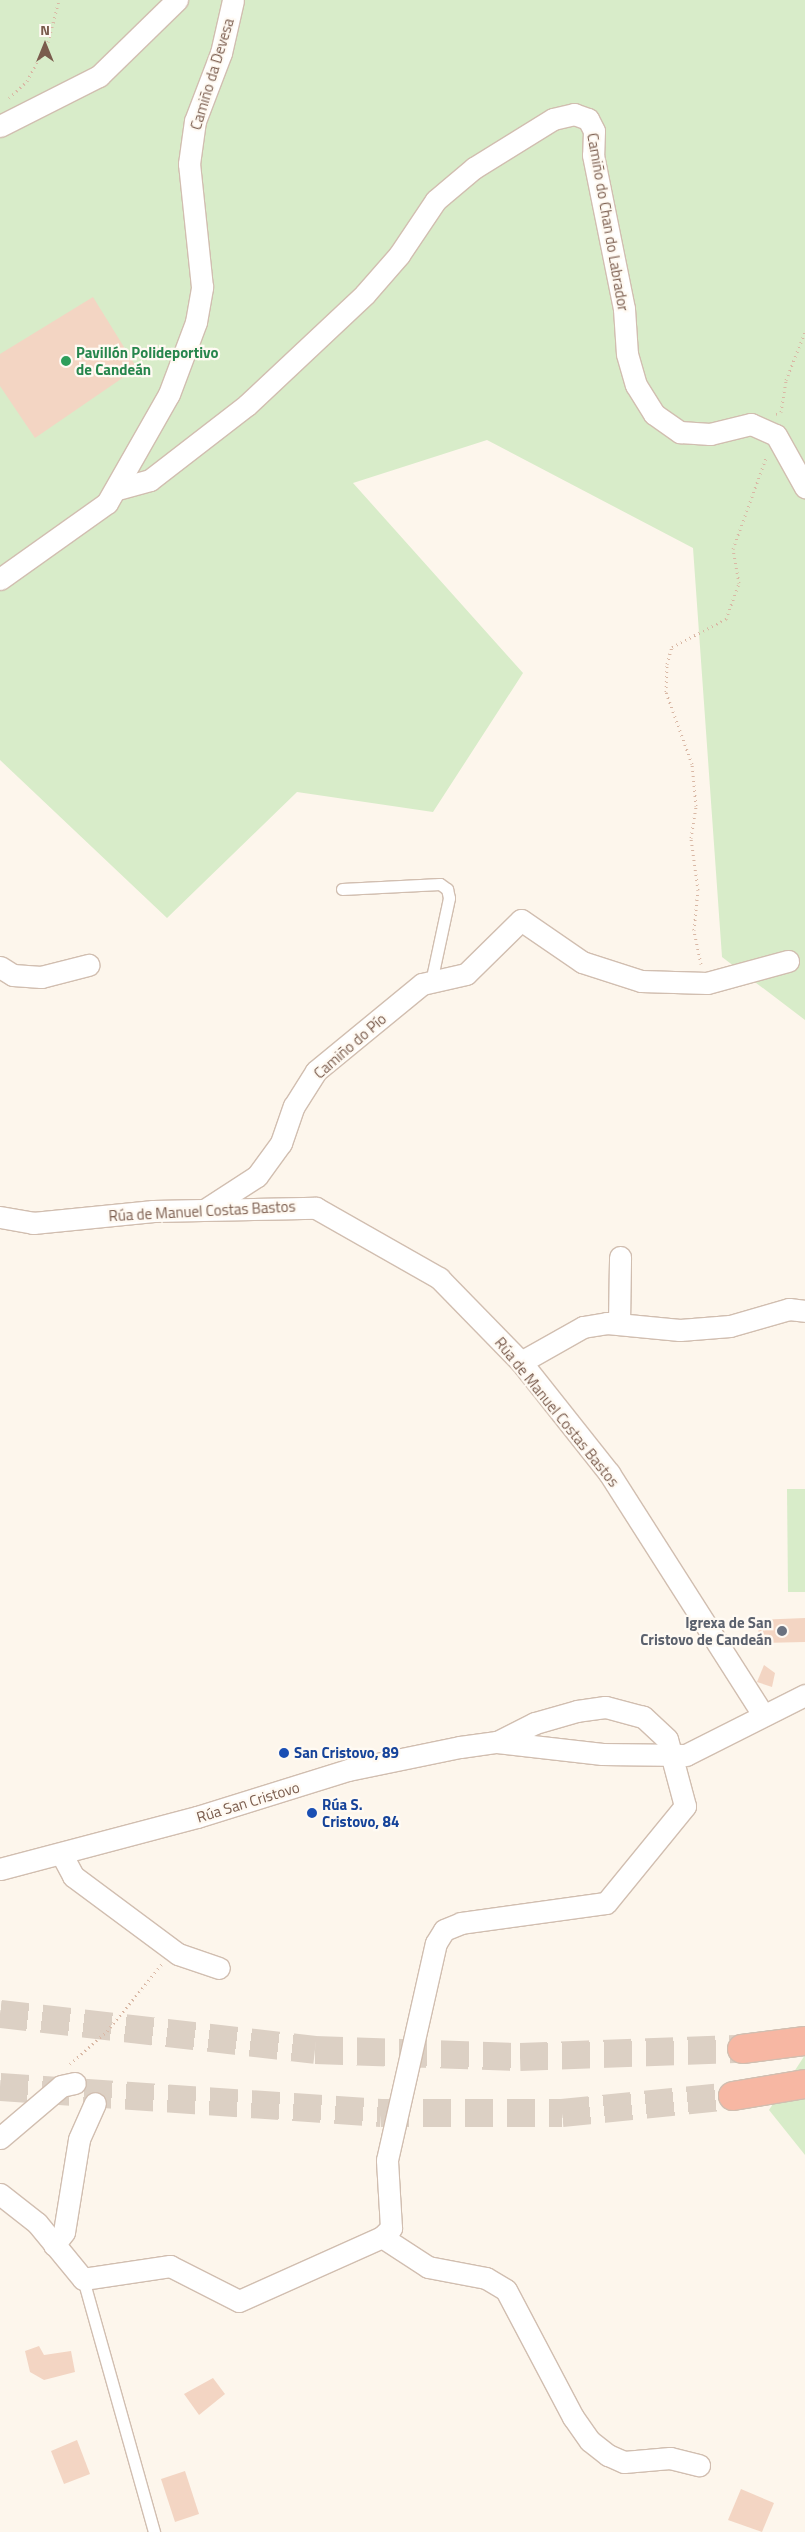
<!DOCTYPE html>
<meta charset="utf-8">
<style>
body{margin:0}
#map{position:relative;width:805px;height:2532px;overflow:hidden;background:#fdf6ec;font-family:"Titillium Web",sans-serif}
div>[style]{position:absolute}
.green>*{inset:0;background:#d8ecc9}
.building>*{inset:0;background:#f3d5c3}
.highway-tunnel>*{height:28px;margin-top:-14px;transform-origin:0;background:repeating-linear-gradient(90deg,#dcd0c4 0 28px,transparent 0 42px)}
.path>*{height:3px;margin-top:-1.5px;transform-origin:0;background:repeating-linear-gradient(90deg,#d9b8a5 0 1px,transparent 0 5px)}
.roads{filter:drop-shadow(1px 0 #d1beb0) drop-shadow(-1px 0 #d1beb0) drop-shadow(0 1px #d1beb0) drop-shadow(0 -1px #d1beb0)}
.lane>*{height:11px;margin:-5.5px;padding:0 5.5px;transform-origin:5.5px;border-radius:5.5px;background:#fff}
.street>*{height:21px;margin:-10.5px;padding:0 10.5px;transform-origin:10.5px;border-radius:10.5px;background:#fff}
.highway>*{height:28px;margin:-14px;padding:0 14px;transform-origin:14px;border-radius:14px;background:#f7b7a3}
.dots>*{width:14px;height:14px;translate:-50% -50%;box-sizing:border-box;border:2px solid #fffaf3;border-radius:50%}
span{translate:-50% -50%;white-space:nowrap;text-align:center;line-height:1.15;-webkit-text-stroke:4.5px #fffaf3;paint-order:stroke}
.street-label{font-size:15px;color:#7a5c4d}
.leisure-label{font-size:15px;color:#27864d;font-weight:700}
.left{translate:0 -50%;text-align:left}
.worship-label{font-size:15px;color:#5b616d;font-weight:700}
.right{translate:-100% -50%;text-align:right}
.transit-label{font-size:15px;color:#164399;font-weight:700}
.north{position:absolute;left:20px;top:20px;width:50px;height:50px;-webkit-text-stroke:4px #fffaf3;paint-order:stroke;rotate:0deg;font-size:14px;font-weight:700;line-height:20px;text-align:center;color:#7a5c4d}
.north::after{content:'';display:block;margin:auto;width:18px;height:22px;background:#7a5c4d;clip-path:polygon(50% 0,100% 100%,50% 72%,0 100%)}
</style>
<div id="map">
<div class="green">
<i style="clip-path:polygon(0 0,805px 0,805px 1020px,722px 957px,693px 548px,487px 440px,353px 483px,523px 673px,433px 812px,297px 792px,167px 918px,0 760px)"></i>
<i style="clip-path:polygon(787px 1489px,805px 1489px,805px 1592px,788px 1592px)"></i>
<i style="clip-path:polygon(805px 2055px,805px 2155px,769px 2110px)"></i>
</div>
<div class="building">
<i style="clip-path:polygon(93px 297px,137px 368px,35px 438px,0 386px,0 354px)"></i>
<i style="clip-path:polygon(805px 1618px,805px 1642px,759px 1643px,758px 1620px)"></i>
<i style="clip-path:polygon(764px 1665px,775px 1673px,772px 1687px,757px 1682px)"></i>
<i style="clip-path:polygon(39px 2346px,44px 2355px,71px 2351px,75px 2372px,44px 2380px,30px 2372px,25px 2351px)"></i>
<i style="clip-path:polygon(213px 2378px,225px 2394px,199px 2415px,184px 2394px)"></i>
<i style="clip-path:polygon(77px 2440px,90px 2474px,64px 2484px,51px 2451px)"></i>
<i style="clip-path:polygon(185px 2471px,199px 2514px,175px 2522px,161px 2479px)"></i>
<i style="clip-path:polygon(741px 2489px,774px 2503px,762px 2532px,728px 2520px)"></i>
</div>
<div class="highway-tunnel">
<i style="left:0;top:2014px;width:317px;rotate:6.5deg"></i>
<i style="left:315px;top:2050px;width:205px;rotate:2deg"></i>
<i style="left:520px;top:2057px;width:222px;rotate:-2.1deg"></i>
<i style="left:0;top:2087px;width:382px;rotate:3.9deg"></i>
<i style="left:381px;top:2113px;width:181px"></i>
<i style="left:562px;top:2113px;width:172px;rotate:-5.7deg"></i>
</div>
<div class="path">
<i style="left:9px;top:98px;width:25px;rotate:-43deg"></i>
<i style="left:27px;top:81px;width:44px;rotate:-61.7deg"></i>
<i style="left:48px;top:42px;width:43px;rotate:-75.3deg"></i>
<i style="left:776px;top:414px;width:5px;rotate:-22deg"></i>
<i style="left:781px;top:412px;width:32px;rotate:-81deg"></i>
<i style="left:786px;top:380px;width:52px;rotate:-68.4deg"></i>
<i style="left:701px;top:964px;width:35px;rotate:-102deg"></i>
<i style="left:694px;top:930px;width:40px;rotate:-84.3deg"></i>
<i style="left:698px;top:890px;width:52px;rotate:-97.7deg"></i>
<i style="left:691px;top:838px;width:32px;rotate:-81deg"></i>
<i style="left:696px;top:806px;width:42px;rotate:-95.4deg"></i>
<i style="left:692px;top:764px;width:77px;rotate:-109.9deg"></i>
<i style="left:666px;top:692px;width:28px;rotate:-88deg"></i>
<i style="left:667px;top:664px;width:18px;rotate:-74deg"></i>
<i style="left:672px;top:647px;width:61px;rotate:-27.4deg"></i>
<i style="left:726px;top:619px;width:38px;rotate:-70deg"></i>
<i style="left:739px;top:583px;width:35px;rotate:-100deg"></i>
<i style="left:733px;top:549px;width:97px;rotate:-70.1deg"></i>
<i style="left:70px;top:2064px;width:50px;rotate:-41.7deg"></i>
<i style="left:107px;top:2031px;width:87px;rotate:-50.6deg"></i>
</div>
<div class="roads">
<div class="lane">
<i style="left:342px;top:889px;width:98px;rotate:-2.9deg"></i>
<i style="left:440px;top:884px;width:9px;rotate:36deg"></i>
<i style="left:447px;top:889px;width:9px;rotate:77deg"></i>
<i style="left:449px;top:898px;width:86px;rotate:102.1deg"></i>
<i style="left:83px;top:2279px;width:263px;rotate:74.3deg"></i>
</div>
<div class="street">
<i style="left:0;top:126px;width:111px;rotate:-26.8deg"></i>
<i style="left:99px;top:76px;width:109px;rotate:-44.3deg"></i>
<i style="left:117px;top:489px;width:34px;rotate:-15deg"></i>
<i style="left:150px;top:480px;width:123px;rotate:-37.7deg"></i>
<i style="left:247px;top:405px;width:162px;rotate:-43.2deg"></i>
<i style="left:365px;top:294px;width:52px;rotate:-48.9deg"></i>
<i style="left:399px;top:255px;width:66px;rotate:-56.1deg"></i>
<i style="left:436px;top:200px;width:50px;rotate:-40.1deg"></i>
<i style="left:474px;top:168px;width:93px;rotate:-31.8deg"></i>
<i style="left:553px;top:119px;width:22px;rotate:-13deg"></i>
<i style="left:574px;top:114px;width:15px;rotate:20deg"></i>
<i style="left:588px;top:119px;width:13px;rotate:63deg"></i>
<i style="left:594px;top:131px;width:24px;rotate:92deg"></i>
<i style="left:593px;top:155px;width:157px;rotate:78.6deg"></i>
<i style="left:624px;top:309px;width:45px;rotate:86.2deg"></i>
<i style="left:627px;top:354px;width:32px;rotate:74deg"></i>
<i style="left:636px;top:385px;width:34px;rotate:58deg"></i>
<i style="left:654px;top:414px;width:32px;rotate:35deg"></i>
<i style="left:680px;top:432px;width:30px;rotate:4deg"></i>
<i style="left:710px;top:434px;width:42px;rotate:-13.7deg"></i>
<i style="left:751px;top:424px;width:27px;rotate:24deg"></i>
<i style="left:776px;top:435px;width:60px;rotate:60.9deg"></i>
<i style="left:0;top:579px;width:131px;rotate:-35.4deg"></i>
<i style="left:107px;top:503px;width:125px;rotate:-60.4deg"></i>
<i style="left:169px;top:394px;width:77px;rotate:-69.4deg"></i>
<i style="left:196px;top:322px;width:36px;rotate:-80deg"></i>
<i style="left:202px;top:287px;width:124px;rotate:-96deg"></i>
<i style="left:189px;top:164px;width:43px;rotate:-82.1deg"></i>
<i style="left:195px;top:121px;width:73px;rotate:-69.1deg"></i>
<i style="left:221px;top:53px;width:54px;rotate:-77.2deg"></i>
<i style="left:0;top:967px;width:15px;rotate:32deg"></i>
<i style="left:13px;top:975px;width:28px;rotate:4deg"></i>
<i style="left:41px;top:977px;width:49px;rotate:-14.3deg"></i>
<i style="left:206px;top:1209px;width:61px;rotate:-32.9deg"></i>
<i style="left:257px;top:1176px;width:41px;rotate:-54deg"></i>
<i style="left:281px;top:1143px;width:39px;rotate:-71deg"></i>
<i style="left:294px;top:1106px;width:41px;rotate:-57.8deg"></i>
<i style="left:316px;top:1071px;width:137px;rotate:-39.4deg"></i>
<i style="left:422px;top:984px;width:45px;rotate:-12.8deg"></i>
<i style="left:466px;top:974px;width:77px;rotate:-44.5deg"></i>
<i style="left:521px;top:920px;width:74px;rotate:34.5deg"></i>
<i style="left:582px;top:962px;width:62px;rotate:17.9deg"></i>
<i style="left:641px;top:981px;width:66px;rotate:1.7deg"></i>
<i style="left:707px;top:983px;width:84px;rotate:-15.2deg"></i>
<i style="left:0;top:1217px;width:34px;rotate:10deg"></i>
<i style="left:33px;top:1223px;width:121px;rotate:-5.7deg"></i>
<i style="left:153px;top:1211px;width:163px;rotate:-1.1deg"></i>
<i style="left:316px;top:1208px;width:142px;rotate:29.6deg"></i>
<i style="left:439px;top:1278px;width:117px;rotate:45.7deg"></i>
<i style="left:521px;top:1362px;width:142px;rotate:51.6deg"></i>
<i style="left:609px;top:1473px;width:287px;rotate:57.5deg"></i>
<i style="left:619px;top:1324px;width:67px;rotate:-89.1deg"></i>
<i style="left:521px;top:1362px;width:71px;rotate:-29.4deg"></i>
<i style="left:583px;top:1327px;width:24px;rotate:-9deg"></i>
<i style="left:607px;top:1323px;width:73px;rotate:5.5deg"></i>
<i style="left:680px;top:1330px;width:50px;rotate:-4.6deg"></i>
<i style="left:730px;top:1326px;width:61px;rotate:-16.1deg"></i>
<i style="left:789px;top:1309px;width:16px;rotate:7deg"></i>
<i style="left:62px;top:1855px;width:24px;rotate:62deg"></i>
<i style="left:73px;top:1876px;width:131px;rotate:36.6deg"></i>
<i style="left:178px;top:1954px;width:43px;rotate:18.9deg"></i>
<i style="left:0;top:1869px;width:204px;rotate:-14.8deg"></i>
<i style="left:197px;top:1817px;width:158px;rotate:-17.3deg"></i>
<i style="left:348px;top:1770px;width:114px;rotate:-11.6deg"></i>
<i style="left:460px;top:1747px;width:37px;rotate:-8deg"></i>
<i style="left:497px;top:1742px;width:106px;rotate:6.5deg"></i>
<i style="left:602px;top:1754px;width:84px;rotate:0.7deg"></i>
<i style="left:686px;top:1755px;width:133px;rotate:-26.8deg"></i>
<i style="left:0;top:2138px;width:80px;rotate:-40.4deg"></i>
<i style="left:61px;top:2086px;width:14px;rotate:-12deg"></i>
<i style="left:0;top:2194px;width:47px;rotate:38.1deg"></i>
<i style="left:37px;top:2223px;width:72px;rotate:50.6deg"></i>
<i style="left:83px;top:2279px;width:88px;rotate:-8.5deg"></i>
<i style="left:170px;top:2266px;width:77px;rotate:26.9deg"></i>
<i style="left:239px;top:2301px;width:157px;rotate:-24.1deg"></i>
<i style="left:382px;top:2237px;width:13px;rotate:-45deg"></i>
<i style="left:391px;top:2228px;width:68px;rotate:-93.4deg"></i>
<i style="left:387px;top:2160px;width:222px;rotate:-77.3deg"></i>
<i style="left:436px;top:1943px;width:15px;rotate:-58deg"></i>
<i style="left:444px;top:1930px;width:18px;rotate:-22deg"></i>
<i style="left:461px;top:1923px;width:146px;rotate:-7.9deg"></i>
<i style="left:606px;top:1903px;width:125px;rotate:-50.8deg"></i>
<i style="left:685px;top:1806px;width:69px;rotate:-105deg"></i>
<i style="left:667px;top:1739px;width:33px;rotate:-137deg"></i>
<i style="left:643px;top:1717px;width:39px;rotate:-165deg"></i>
<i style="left:605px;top:1707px;width:28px;rotate:172deg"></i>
<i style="left:577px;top:1711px;width:44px;rotate:164.1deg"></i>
<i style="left:535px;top:1723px;width:42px;rotate:153.4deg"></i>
<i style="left:382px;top:2237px;width:55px;rotate:33.1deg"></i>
<i style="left:428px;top:2267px;width:59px;rotate:10.7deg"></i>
<i style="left:486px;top:2278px;width:23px;rotate:31deg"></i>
<i style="left:506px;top:2290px;width:144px;rotate:62.2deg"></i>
<i style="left:573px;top:2417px;width:29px;rotate:55deg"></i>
<i style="left:590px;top:2441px;width:23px;rotate:38deg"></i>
<i style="left:608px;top:2455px;width:17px;rotate:24deg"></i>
<i style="left:624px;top:2462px;width:46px;rotate:-5deg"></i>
<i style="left:670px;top:2458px;width:30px;rotate:14deg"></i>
<i style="left:54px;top:2245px;width:16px;rotate:-52deg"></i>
<i style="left:64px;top:2232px;width:94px;rotate:-80.8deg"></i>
<i style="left:79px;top:2139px;width:39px;rotate:-66deg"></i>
</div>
<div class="highway">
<i style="left:742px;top:2049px;width:64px;rotate:-7.2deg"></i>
<i style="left:733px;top:2096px;width:73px;rotate:-9.5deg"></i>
</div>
</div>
<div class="dots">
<i style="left:66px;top:361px;background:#2e9e5b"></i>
<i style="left:782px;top:1631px;background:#6b7280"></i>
<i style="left:284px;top:1753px;background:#1a4fb4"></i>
<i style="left:312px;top:1813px;background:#1a4fb4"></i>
</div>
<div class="street-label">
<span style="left:212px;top:74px;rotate:-73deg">Camiño da Devesa</span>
<span style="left:608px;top:222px;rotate:80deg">Camiño do Chan do Labrador</span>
<span style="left:350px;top:1046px;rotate:-41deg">Camiño do Pío</span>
<span style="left:202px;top:1211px;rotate:-3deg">Rúa de Manuel Costas Bastos</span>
<span style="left:557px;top:1412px;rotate:51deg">Rúa de Manuel Costas Bastos</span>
<span style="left:248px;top:1802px;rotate:-17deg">Rúa San Cristovo</span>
</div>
<div class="leisure-label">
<span class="left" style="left:76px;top:361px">Pavillón Polideportivo<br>de Candeán</span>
</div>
<div class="worship-label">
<span class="right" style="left:772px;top:1631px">Igrexa de San<br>Cristovo de Candeán</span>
</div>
<div class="transit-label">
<span class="left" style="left:294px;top:1753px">San Cristovo, 89</span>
<span class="left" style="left:322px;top:1813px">Rúa S.<br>Cristovo, 84</span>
</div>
<div class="north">N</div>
</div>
